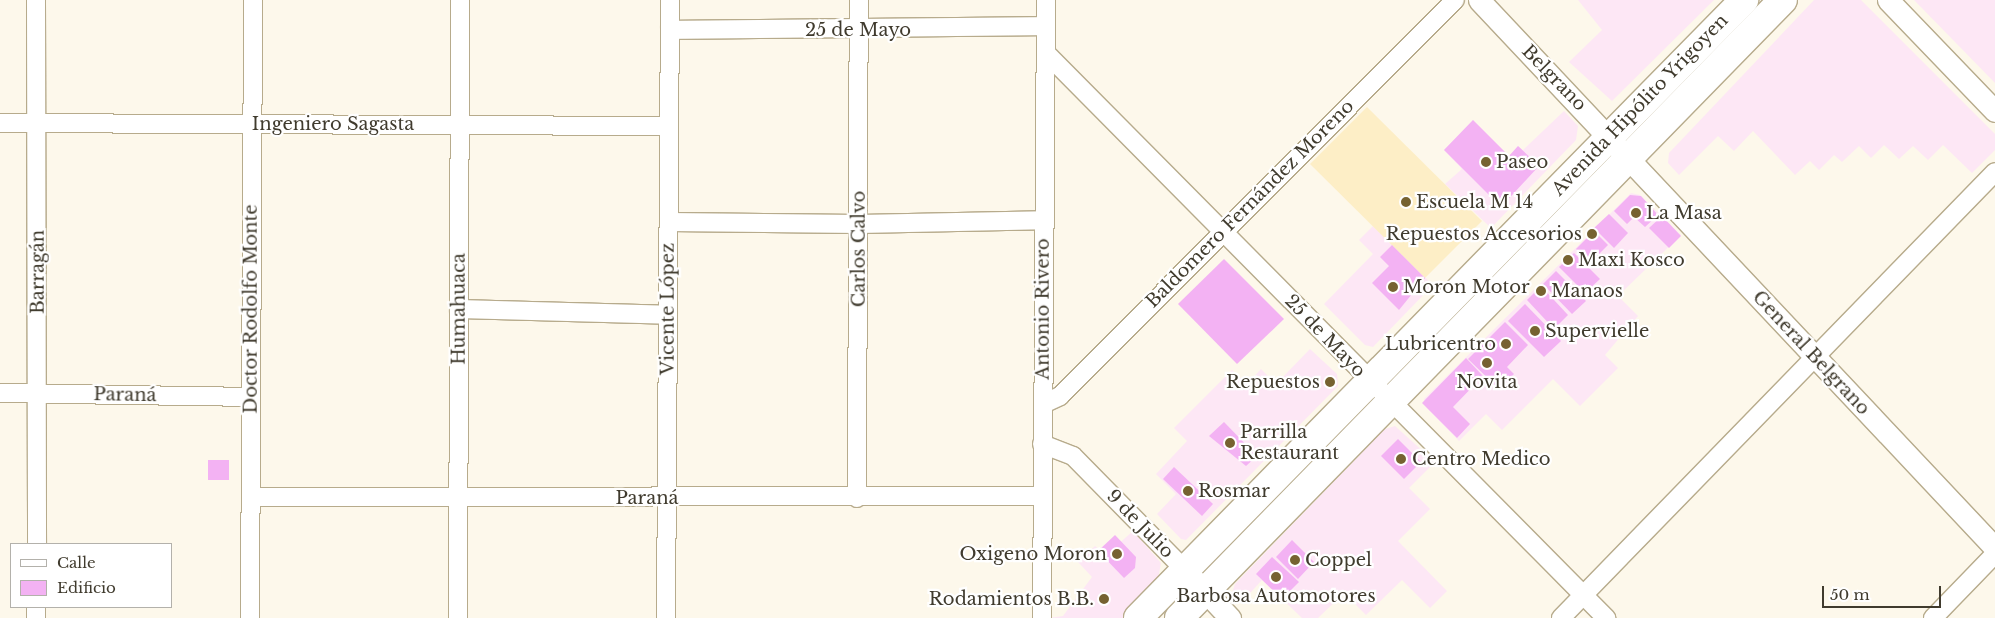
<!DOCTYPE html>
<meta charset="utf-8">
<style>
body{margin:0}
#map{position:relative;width:1995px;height:618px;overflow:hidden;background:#fdf8eb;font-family:"Libre Baskerville",serif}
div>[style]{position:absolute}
.commercial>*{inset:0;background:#fde7f5}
.built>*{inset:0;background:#fdeec6}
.green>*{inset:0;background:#b1f0c4}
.building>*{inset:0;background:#f3b2f3}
.roads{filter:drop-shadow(1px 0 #b7ab8c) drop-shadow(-1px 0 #b7ab8c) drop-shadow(0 1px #b7ab8c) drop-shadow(0 -1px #b7ab8c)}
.minor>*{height:18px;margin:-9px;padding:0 9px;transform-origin:9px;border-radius:9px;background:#fff}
.tertiary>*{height:21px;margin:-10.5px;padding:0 10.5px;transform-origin:10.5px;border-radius:10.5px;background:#fff}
.primary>*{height:28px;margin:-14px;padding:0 14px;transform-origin:14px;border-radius:14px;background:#fff}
.dots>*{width:14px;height:14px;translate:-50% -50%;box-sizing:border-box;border:2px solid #fff;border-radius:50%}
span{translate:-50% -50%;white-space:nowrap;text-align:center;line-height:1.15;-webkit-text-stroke:4.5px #fff;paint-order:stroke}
.street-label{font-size:18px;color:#403b2e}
.poi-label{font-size:18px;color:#403b2e}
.left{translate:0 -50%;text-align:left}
.right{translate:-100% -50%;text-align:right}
.legend{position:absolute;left:10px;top:543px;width:162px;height:65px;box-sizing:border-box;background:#fff;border:1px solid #b3b1ab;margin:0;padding:6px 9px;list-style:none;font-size:15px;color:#403b2e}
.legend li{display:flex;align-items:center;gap:10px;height:25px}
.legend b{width:25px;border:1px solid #b3b1ab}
.scale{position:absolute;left:1822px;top:586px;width:119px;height:22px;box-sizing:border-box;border:2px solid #403b2e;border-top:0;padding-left:6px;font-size:15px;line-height:18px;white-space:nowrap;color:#403b2e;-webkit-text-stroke:4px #fff;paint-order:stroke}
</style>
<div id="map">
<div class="commercial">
<i style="clip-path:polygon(1578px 0,1714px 0,1612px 101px,1569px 62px,1602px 30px)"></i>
<i style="clip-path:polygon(1814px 0,1861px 0,1995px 134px,1995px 150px,1972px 173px,1943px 145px,1928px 160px,1913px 146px,1899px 159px,1884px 145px,1871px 158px,1859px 146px,1842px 162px,1834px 155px,1819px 170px,1810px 161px,1795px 175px,1753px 131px,1734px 151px,1718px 136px,1679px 175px,1668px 163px,1669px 153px)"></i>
<i style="clip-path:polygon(1914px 0,1995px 0,1995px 83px)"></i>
<i style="clip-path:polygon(1564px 111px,1578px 126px,1576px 140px,1491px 228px,1445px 184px,1462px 169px,1444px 150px,1473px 120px,1509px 156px,1518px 146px,1523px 150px)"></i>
<i style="clip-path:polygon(1631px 193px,1640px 195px,1681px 235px,1618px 296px,1638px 316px,1605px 355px,1618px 368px,1580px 406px,1553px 379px,1502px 430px,1486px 414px,1459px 441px,1426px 407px,1424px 399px)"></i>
<i style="clip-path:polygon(1373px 226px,1433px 285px,1373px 347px,1365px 345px,1324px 304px,1373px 254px,1359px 240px)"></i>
<i style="clip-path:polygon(1310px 349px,1337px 374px,1338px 386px,1186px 540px,1181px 539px,1157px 514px,1176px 494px,1156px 474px,1187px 441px,1174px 428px,1232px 370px,1247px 384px,1261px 369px,1276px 384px)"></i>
<i style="clip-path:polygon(1395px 426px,1435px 462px,1409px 488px,1430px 509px,1398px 541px,1447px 591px,1430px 608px,1402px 580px,1366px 615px,1344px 593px,1318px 618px,1302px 618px,1262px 580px,1242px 602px,1232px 593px,1235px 584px,1385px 429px)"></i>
<i style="clip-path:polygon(1133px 531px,1161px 563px,1157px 584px,1123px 618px,1049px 618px,1063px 616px,1092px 577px,1078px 562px,1095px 546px,1106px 555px)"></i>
</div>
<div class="built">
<i style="clip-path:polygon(1367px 107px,1482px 221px,1425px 278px,1310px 164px)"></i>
</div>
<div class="green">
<i style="clip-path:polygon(1606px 154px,1610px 158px,1400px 376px,1396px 372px)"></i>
<i style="clip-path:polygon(1359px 408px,1363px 412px,1212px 566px,1208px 562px)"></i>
</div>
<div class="building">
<i style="clip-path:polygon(1473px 120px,1509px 156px,1518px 146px,1539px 166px,1501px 207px,1444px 150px)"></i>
<i style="clip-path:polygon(1630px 195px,1641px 196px,1658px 215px,1645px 227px,1634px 217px,1627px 224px,1614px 211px)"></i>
<i style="clip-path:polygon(1609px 214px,1628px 233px,1614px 248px,1594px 228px)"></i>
<i style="clip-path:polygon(1662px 216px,1681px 236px,1669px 248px,1649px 228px)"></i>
<i style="clip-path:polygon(1594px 231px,1608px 245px,1590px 263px,1576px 249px)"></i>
<i style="clip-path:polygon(1392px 245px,1425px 278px,1399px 310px,1372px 283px,1389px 266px,1380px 257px)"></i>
<i style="clip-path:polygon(1574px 253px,1600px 279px,1585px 293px,1559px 267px)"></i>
<i style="clip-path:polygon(1224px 259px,1284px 319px,1237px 364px,1178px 304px)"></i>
<i style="clip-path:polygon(1556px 271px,1586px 301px,1572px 314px,1543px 284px)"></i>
<i style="clip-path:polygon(1541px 286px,1568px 315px,1554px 329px,1527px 300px)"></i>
<i style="clip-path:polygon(1525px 304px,1561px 341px,1544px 357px,1508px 321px)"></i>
<i style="clip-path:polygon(1505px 322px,1528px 345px,1507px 367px,1514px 374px,1499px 389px,1468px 359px)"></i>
<i style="clip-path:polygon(1466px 358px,1483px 376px,1453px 407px,1470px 424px,1457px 438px,1422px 403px)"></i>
<i style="clip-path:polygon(1224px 422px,1257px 456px,1246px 466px,1209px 436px)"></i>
<i style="clip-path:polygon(1398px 439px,1421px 462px,1404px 479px,1381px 456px)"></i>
<i style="clip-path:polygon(208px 460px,229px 460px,229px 480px,208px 480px)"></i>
<i style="clip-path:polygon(1174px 467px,1213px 504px,1202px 516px,1163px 479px)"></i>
<i style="clip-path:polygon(1115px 535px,1136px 557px,1135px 568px,1124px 578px,1098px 551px)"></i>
<i style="clip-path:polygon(1292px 540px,1314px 562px,1298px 579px,1276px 557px)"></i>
<i style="clip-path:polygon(1272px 557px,1299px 582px,1282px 599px,1256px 574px)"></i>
</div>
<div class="roads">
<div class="minor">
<i style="left:36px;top:0;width:544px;rotate:89.89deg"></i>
<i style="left:670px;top:30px;width:376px;rotate:-0.6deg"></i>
<i style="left:1046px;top:53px;width:796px;rotate:45.25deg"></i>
<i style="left:0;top:123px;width:667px;rotate:0.26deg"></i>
<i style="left:669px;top:222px;width:190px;rotate:0.6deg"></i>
<i style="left:859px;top:224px;width:184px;rotate:-1.2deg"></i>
<i style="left:459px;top:309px;width:209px;rotate:1.6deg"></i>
<i style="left:0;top:393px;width:250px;rotate:0.9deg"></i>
<i style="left:1043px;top:404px;width:19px;rotate:-25deg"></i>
<i style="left:1060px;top:396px;width:559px;rotate:-45.07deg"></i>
<i style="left:1042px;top:444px;width:33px;rotate:21deg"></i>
<i style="left:1073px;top:456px;width:160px;rotate:45.5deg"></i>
<i style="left:252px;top:497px;width:789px;rotate:-0.07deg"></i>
<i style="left:857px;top:498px;width:498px;rotate:-89.8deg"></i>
<i style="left:36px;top:618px;width:11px;rotate:-90deg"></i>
<i style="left:250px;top:618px;width:618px;rotate:-89.72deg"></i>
<i style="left:458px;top:618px;width:618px;rotate:-89.81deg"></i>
<i style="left:666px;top:618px;width:618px;rotate:-89.63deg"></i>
<i style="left:1042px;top:618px;width:618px;rotate:-89.63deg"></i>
<i style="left:1561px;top:618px;width:622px;rotate:-45.78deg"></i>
<i style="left:1933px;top:618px;width:89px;rotate:-45.9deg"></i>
</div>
<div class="tertiary">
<i style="left:1479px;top:0;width:753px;rotate:46.72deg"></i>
<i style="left:1888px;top:0;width:154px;rotate:46.1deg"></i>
<i style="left:1185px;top:570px;width:66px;rotate:46.8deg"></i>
</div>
<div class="primary">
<i style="left:1138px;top:618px;width:866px;rotate:-45.56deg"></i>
<i style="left:1179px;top:618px;width:864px;rotate:-45.66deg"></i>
</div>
</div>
<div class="dots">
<i style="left:1486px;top:162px;background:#766231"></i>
<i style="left:1406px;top:202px;background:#766231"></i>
<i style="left:1636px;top:213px;background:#766231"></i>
<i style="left:1592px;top:234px;background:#766231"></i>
<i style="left:1568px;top:260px;background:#766231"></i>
<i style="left:1393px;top:287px;background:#766231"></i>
<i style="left:1541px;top:291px;background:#766231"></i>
<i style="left:1535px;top:331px;background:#766231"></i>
<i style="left:1506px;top:344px;background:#766231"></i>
<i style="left:1487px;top:363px;background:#766231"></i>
<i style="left:1330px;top:382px;background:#766231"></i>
<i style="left:1230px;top:443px;background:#766231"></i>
<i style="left:1401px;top:459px;background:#766231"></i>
<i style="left:1188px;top:491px;background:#766231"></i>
<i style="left:1117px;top:554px;background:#766231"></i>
<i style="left:1295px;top:560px;background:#766231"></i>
<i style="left:1276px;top:577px;background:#766231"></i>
<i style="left:1104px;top:599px;background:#766231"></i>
</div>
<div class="street-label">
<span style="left:858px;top:30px">25 de Mayo</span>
<span style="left:1554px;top:78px;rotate:46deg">Belgrano</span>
<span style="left:1640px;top:105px;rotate:-46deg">Avenida Hipólito Yrigoyen</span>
<span style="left:333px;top:124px">Ingeniero Sagasta</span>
<span style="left:1250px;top:204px;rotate:-45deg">Baldomero Fernández Moreno</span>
<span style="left:859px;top:249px;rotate:-90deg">Carlos Calvo</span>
<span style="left:38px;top:272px;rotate:-90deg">Barragán</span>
<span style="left:251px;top:309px;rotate:-90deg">Doctor Rodolfo Monte</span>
<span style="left:459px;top:309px;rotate:-90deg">Humahuaca</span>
<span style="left:668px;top:309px;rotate:-90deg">Vicente López</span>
<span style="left:1043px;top:309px;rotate:-90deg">Antonio Rivero</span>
<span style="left:1325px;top:336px;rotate:46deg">25 de Mayo</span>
<span style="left:1811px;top:353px;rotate:47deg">General Belgrano</span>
<span style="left:125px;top:395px;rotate:1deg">Paraná</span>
<span style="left:647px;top:498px">Paraná</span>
<span style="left:1140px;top:524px;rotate:46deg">9 de Julio</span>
</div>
<div class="poi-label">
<span class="left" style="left:1496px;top:162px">Paseo</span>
<span class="left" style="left:1416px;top:202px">Escuela M 14</span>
<span class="left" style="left:1646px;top:213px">La Masa</span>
<span class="right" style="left:1582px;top:234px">Repuestos Accesorios</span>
<span class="left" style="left:1578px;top:260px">Maxi Kosco</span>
<span class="left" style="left:1403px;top:287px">Moron Motor</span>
<span class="left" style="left:1551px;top:291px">Manaos</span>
<span class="left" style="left:1545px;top:331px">Supervielle</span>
<span class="right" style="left:1496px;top:344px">Lubricentro</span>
<span class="right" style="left:1320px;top:382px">Repuestos</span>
<span style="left:1487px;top:382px">Novita</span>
<span class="left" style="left:1240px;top:443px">Parrilla<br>Restaurant</span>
<span class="left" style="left:1412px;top:459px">Centro Medico</span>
<span class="left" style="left:1198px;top:491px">Rosmar</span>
<span class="right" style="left:1107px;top:554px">Oxigeno Moron</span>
<span class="left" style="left:1305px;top:560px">Coppel</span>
<span style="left:1276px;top:596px">Barbosa Automotores</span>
<span class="right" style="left:1094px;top:599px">Rodamientos B.B.</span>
</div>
<ul class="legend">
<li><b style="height:6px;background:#fff"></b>Calle</li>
<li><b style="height:14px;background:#f3b2f3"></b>Edificio</li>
</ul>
<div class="scale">50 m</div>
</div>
